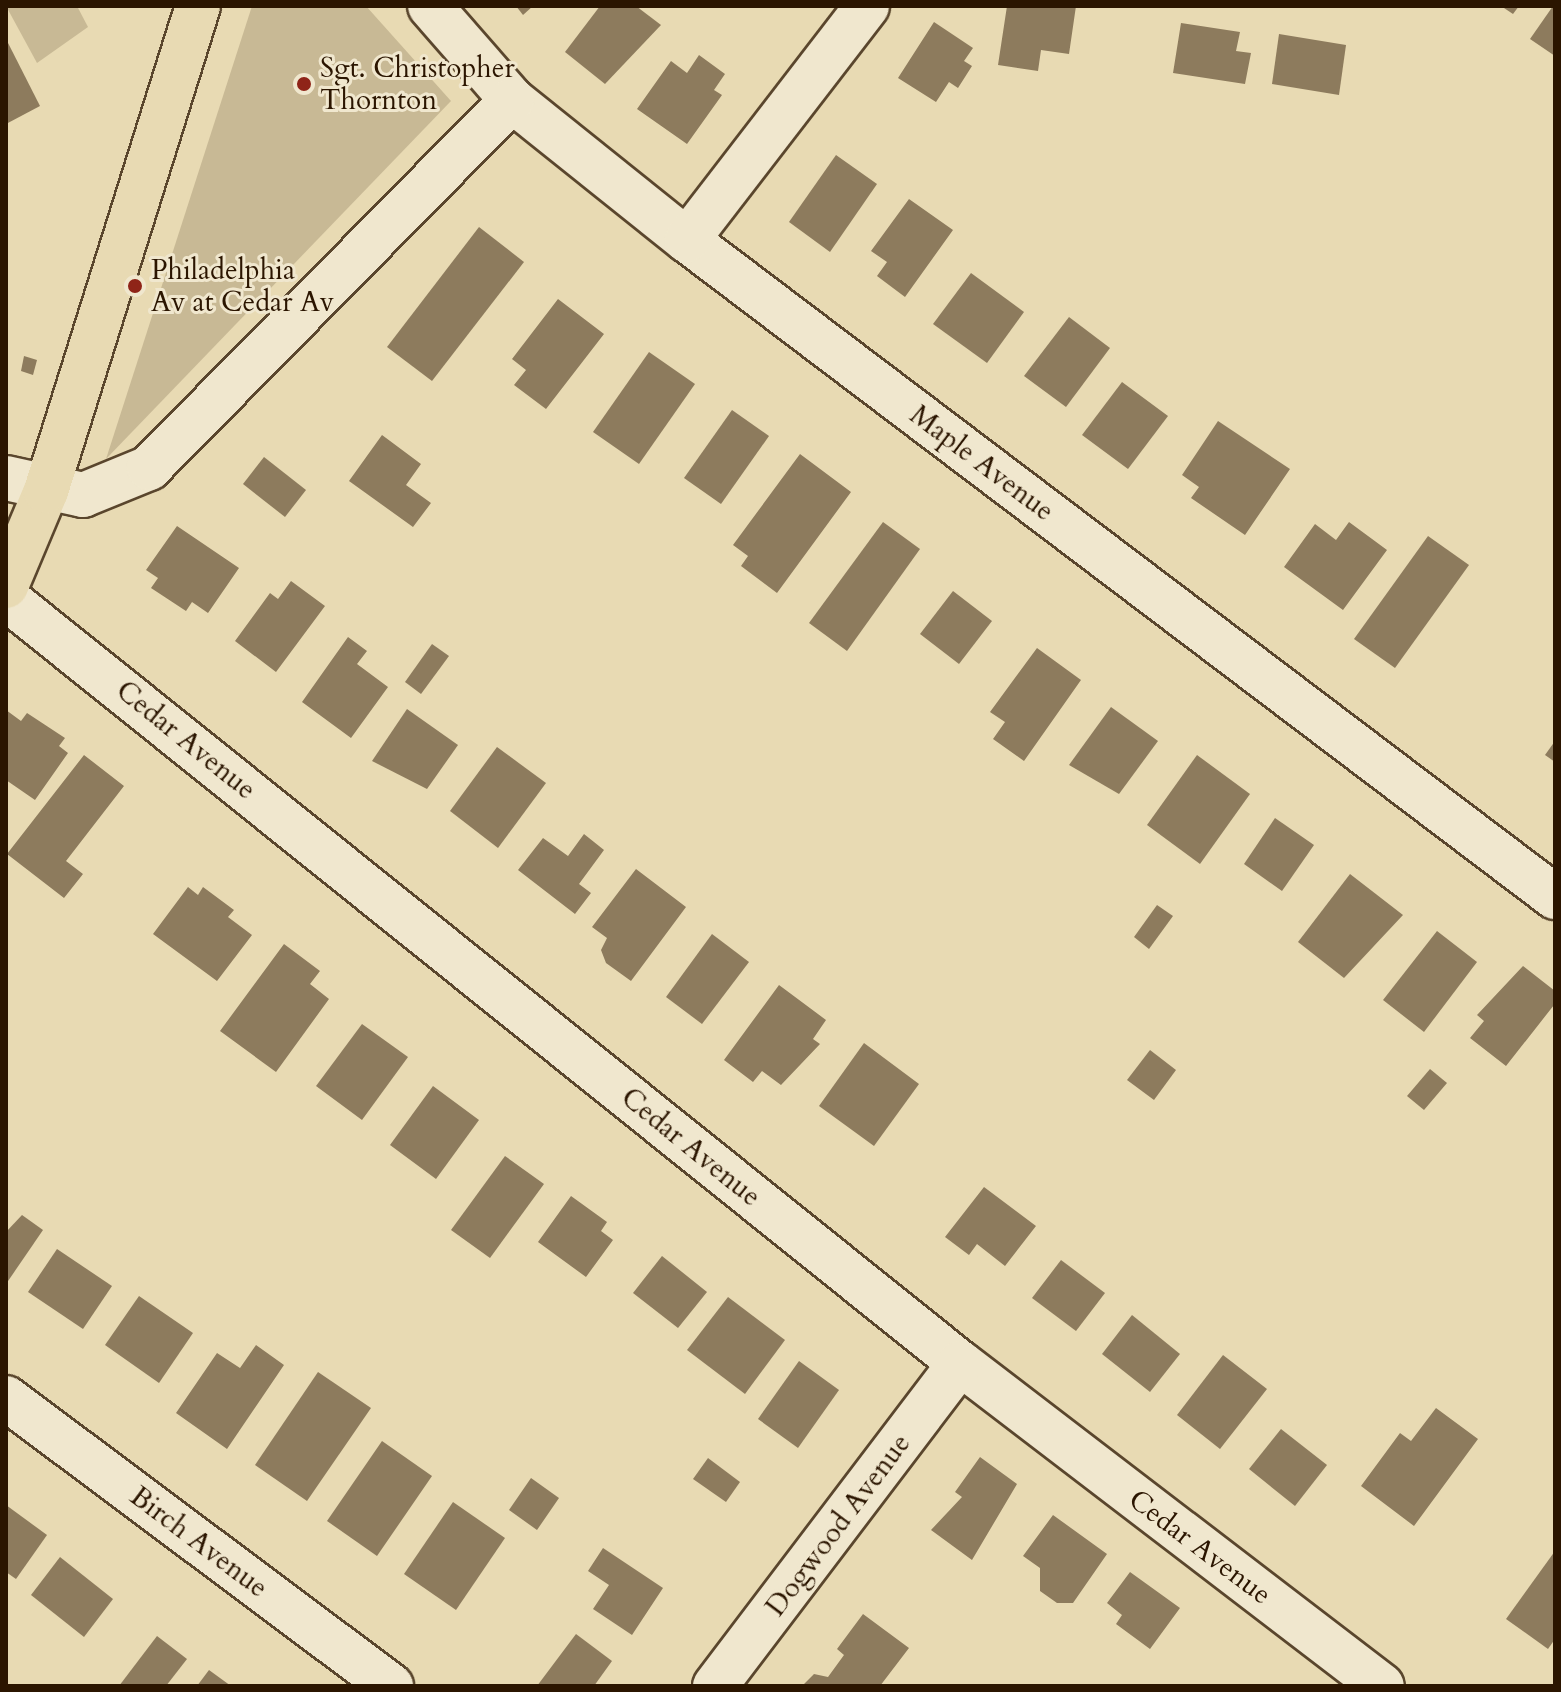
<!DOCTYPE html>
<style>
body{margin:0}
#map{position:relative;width:1561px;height:1692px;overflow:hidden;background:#e8dab3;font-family:Cardo,serif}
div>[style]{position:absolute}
.green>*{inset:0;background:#c8b995}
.building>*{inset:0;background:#8d7b5d}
.roads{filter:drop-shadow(2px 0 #5a462d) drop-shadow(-2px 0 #5a462d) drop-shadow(0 2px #5a462d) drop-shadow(0 -2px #5a462d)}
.minor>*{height:44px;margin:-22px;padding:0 22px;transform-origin:22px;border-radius:22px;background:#f0e7ce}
.major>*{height:44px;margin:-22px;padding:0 22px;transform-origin:22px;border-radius:22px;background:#e8dab3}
.dots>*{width:22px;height:22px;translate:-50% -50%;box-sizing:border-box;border:4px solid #f0e7ce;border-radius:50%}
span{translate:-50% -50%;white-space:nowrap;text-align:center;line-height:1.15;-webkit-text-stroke:6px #f0e7ce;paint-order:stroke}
.poi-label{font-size:28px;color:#2b1500}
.left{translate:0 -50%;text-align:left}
.street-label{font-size:28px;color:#2b1500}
.frame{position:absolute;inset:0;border:8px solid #2b1500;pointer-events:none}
</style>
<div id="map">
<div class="green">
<i style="clip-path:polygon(6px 6px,77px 6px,88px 27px,37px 63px)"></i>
<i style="clip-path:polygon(252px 6px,366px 6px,451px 101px,106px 459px)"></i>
</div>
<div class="building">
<i style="clip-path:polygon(516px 6px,533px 6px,523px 15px)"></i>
<i style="clip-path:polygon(600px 6px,636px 6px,661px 25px,605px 84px,565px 52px)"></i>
<i style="clip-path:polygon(1007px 6px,1076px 6px,1069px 54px,1041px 50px,1038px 71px,998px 65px)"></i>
<i style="clip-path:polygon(1501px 6px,1519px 6px,1513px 14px)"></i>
<i style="clip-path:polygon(1553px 6px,1555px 6px,1555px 56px,1530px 39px)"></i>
<i style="clip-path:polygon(934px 22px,973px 48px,964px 61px,972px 66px,958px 88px,949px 82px,936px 102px,898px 78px)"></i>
<i style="clip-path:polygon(1181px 23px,1240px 32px,1236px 51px,1251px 53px,1245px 84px,1173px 73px)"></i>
<i style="clip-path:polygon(1279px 34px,1346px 45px,1339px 95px,1272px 84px)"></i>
<i style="clip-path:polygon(6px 39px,40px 106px,6px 124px)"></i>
<i style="clip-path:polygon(699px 55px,725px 74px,714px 90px,722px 95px,687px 144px,637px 109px,671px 61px,687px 73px)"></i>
<i style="clip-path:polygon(836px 155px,877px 184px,830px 252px,789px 222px)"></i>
<i style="clip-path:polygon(909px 199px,953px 230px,905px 297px,877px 276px,887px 262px,871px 251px)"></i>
<i style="clip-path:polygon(479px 227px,524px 262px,432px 381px,387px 347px)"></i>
<i style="clip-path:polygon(971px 273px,1024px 312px,987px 363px,933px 324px)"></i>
<i style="clip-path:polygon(558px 299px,604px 334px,546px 409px,514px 385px,526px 370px,512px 359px)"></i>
<i style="clip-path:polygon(1069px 317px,1110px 348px,1066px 407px,1024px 376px)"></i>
<i style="clip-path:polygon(649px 352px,695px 384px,639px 464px,593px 432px)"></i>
<i style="clip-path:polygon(24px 356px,37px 360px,33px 375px,21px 371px)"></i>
<i style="clip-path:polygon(1122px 382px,1168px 416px,1128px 469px,1082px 435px)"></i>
<i style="clip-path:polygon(732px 410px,769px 436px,721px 504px,684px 478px)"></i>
<i style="clip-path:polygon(1218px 421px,1290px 469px,1245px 535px,1191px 498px,1199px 487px,1182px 475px)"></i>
<i style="clip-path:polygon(382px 435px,421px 464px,406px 485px,431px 503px,413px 527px,349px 481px)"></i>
<i style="clip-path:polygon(800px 454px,851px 492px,777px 593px,741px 566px,748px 556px,733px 545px)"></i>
<i style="clip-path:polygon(264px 457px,306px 490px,285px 517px,243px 484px)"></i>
<i style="clip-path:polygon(883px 522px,920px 549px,847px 651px,809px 623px)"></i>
<i style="clip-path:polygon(1349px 522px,1387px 550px,1343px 610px,1284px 567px,1315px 524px,1336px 540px)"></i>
<i style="clip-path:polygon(177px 526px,239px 568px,208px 613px,192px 602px,186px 611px,151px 588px,158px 578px,146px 570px)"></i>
<i style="clip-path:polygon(1428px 536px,1469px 565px,1395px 668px,1354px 639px)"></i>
<i style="clip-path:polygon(291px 581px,325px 606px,276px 672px,235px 641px,270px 593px,278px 599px)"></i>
<i style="clip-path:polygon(953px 591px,992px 621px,959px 664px,920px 634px)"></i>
<i style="clip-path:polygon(348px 637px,367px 651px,357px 664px,388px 687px,351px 738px,302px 702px)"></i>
<i style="clip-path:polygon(432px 644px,449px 656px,421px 694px,405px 682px)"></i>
<i style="clip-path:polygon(1037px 648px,1081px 680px,1024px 761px,993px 739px,1005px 722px,990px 712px)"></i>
<i style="clip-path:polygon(1111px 707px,1158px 741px,1119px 794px,1069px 765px)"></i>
<i style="clip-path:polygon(407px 709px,458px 745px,427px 789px,372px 761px)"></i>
<i style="clip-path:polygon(6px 710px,21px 721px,27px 713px,65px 738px,59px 746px,68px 753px,35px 800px,6px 780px)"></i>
<i style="clip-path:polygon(1555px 741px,1555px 762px,1545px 755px)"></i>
<i style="clip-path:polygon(497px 747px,546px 783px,498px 848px,450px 811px)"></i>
<i style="clip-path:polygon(84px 755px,124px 786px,66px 861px,83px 874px,64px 898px,7px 854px)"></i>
<i style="clip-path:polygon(1197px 755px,1250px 794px,1200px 864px,1147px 825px)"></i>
<i style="clip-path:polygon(1275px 818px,1314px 845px,1282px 891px,1244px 864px)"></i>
<i style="clip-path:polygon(584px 834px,604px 850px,579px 884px,591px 893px,575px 914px,518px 870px,543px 838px,568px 856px)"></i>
<i style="clip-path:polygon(636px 869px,686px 907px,631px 981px,606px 963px,601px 950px,607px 938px,592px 927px)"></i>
<i style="clip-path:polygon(1350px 874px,1403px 915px,1344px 978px,1298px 942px)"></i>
<i style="clip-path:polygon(188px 887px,198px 895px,203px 887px,234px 910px,228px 917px,252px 935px,217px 981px,153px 934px)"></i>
<i style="clip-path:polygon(1157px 905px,1173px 916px,1149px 949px,1134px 937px)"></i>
<i style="clip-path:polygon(1437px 931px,1477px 962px,1424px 1032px,1383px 1000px)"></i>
<i style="clip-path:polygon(712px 934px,749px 962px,702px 1024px,666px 997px)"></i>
<i style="clip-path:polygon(284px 944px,320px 971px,310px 984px,329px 999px,276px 1072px,220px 1031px)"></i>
<i style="clip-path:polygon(1523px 966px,1555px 991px,1554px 1005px,1506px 1066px,1470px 1038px,1484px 1021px,1477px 1015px)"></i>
<i style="clip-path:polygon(779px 985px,826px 1020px,813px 1039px,820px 1044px,781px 1085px,762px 1071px,753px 1082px,724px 1060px)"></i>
<i style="clip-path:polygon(362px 1024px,408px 1057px,362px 1120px,316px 1086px)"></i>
<i style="clip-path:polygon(864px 1043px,919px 1084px,874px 1146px,819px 1106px)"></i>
<i style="clip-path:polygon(1150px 1050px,1176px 1070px,1154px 1100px,1127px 1080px)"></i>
<i style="clip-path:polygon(1430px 1069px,1447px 1083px,1424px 1110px,1407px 1096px)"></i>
<i style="clip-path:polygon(433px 1086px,479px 1120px,436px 1179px,390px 1145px)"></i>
<i style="clip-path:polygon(505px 1156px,544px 1184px,490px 1258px,451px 1230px)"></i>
<i style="clip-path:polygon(984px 1187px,1036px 1226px,1005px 1266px,977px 1244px,969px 1255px,945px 1237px)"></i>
<i style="clip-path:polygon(571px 1196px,607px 1222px,601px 1231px,613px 1240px,586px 1277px,538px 1242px)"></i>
<i style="clip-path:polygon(22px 1215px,43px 1230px,6px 1284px,6px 1232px)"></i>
<i style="clip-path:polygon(57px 1249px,112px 1286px,83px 1329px,28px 1292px)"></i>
<i style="clip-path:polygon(662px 1256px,707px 1292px,678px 1328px,633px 1293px)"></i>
<i style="clip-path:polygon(1061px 1260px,1105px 1293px,1076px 1331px,1032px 1298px)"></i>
<i style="clip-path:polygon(139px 1296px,193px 1333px,159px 1383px,105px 1345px)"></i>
<i style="clip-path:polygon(728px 1297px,785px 1340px,745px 1394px,687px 1350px)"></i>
<i style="clip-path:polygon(1132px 1315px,1180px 1354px,1150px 1392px,1102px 1354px)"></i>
<i style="clip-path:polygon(256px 1345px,284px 1365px,227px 1449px,176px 1413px,217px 1353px,240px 1368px)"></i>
<i style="clip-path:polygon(1223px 1355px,1267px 1389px,1220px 1449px,1177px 1415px)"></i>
<i style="clip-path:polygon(799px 1361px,839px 1390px,798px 1448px,758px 1419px)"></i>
<i style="clip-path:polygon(318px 1372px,371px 1408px,307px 1501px,255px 1465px)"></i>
<i style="clip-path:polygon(1436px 1408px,1478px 1439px,1414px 1526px,1361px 1486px,1400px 1433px,1411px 1441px)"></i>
<i style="clip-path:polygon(1281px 1429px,1327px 1465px,1295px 1506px,1249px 1469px)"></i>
<i style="clip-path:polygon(382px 1441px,432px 1476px,377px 1556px,327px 1521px)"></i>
<i style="clip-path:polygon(980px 1457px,1017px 1484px,972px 1560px,931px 1530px,962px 1497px,955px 1492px)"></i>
<i style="clip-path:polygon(708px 1458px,740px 1482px,726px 1502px,693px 1479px)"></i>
<i style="clip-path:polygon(531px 1478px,559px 1498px,537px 1530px,509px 1510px)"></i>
<i style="clip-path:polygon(453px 1502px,505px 1538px,456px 1610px,404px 1574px)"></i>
<i style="clip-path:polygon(6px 1505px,47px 1535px,16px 1579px,6px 1572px)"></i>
<i style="clip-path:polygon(1053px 1515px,1107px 1554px,1073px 1603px,1057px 1603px,1040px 1591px,1040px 1568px,1023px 1556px)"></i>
<i style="clip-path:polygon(603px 1548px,663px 1588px,632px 1635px,593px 1609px,609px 1585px,588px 1571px)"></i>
<i style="clip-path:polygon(1555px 1551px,1555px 1639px,1548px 1649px,1506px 1619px)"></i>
<i style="clip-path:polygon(60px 1557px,113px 1599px,84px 1637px,31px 1595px)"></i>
<i style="clip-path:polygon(1130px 1572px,1180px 1608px,1150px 1649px,1116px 1624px,1122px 1615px,1107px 1603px)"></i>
<i style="clip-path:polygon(863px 1614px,909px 1648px,880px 1686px,802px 1686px,814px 1674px,828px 1677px,844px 1655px,837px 1649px)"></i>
<i style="clip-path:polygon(576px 1634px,612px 1661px,594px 1686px,537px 1686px)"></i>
<i style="clip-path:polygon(157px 1636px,187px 1659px,166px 1686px,119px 1686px)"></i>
<i style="clip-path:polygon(209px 1670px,231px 1686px,197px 1686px)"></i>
</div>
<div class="roads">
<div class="minor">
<i style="left:430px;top:6px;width:125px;rotate:48.9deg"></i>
<i style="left:512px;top:100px;width:224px;rotate:38.7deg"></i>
<i style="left:687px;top:240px;width:1089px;rotate:37.12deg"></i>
<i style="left:687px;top:240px;width:295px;rotate:-52.4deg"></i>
<i style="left:6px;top:478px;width:79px;rotate:12.4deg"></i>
<i style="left:83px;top:495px;width:71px;rotate:-22.2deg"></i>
<i style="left:149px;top:468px;width:517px;rotate:-45.39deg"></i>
<i style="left:6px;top:598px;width:1223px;rotate:38.73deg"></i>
<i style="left:960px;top:1363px;width:531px;rotate:37.43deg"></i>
<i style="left:6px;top:1398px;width:481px;rotate:36.8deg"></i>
<i style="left:715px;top:1686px;width:405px;rotate:-52.8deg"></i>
</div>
<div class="major">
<i style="left:6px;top:586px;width:103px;rotate:-67.2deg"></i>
<i style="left:46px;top:491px;width:508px;rotate:-72.6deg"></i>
</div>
</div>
<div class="dots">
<i style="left:304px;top:84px;background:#8f2418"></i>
<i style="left:135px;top:286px;background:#8f2418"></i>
</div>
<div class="poi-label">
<span class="left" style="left:320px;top:84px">Sgt. Christopher<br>Thornton</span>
<span class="left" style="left:151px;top:286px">Philadelphia<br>Av at Cedar Av</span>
</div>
<div class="street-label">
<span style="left:982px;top:463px;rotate:37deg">Maple Avenue</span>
<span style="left:186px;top:740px;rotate:39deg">Cedar Avenue</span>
<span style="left:691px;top:1147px;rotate:39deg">Cedar Avenue</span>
<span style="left:838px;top:1525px;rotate:-53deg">Dogwood Avenue</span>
<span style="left:199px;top:1542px;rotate:37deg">Birch Avenue</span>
<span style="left:1200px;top:1547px;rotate:37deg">Cedar Avenue</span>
</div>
<div class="frame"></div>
</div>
